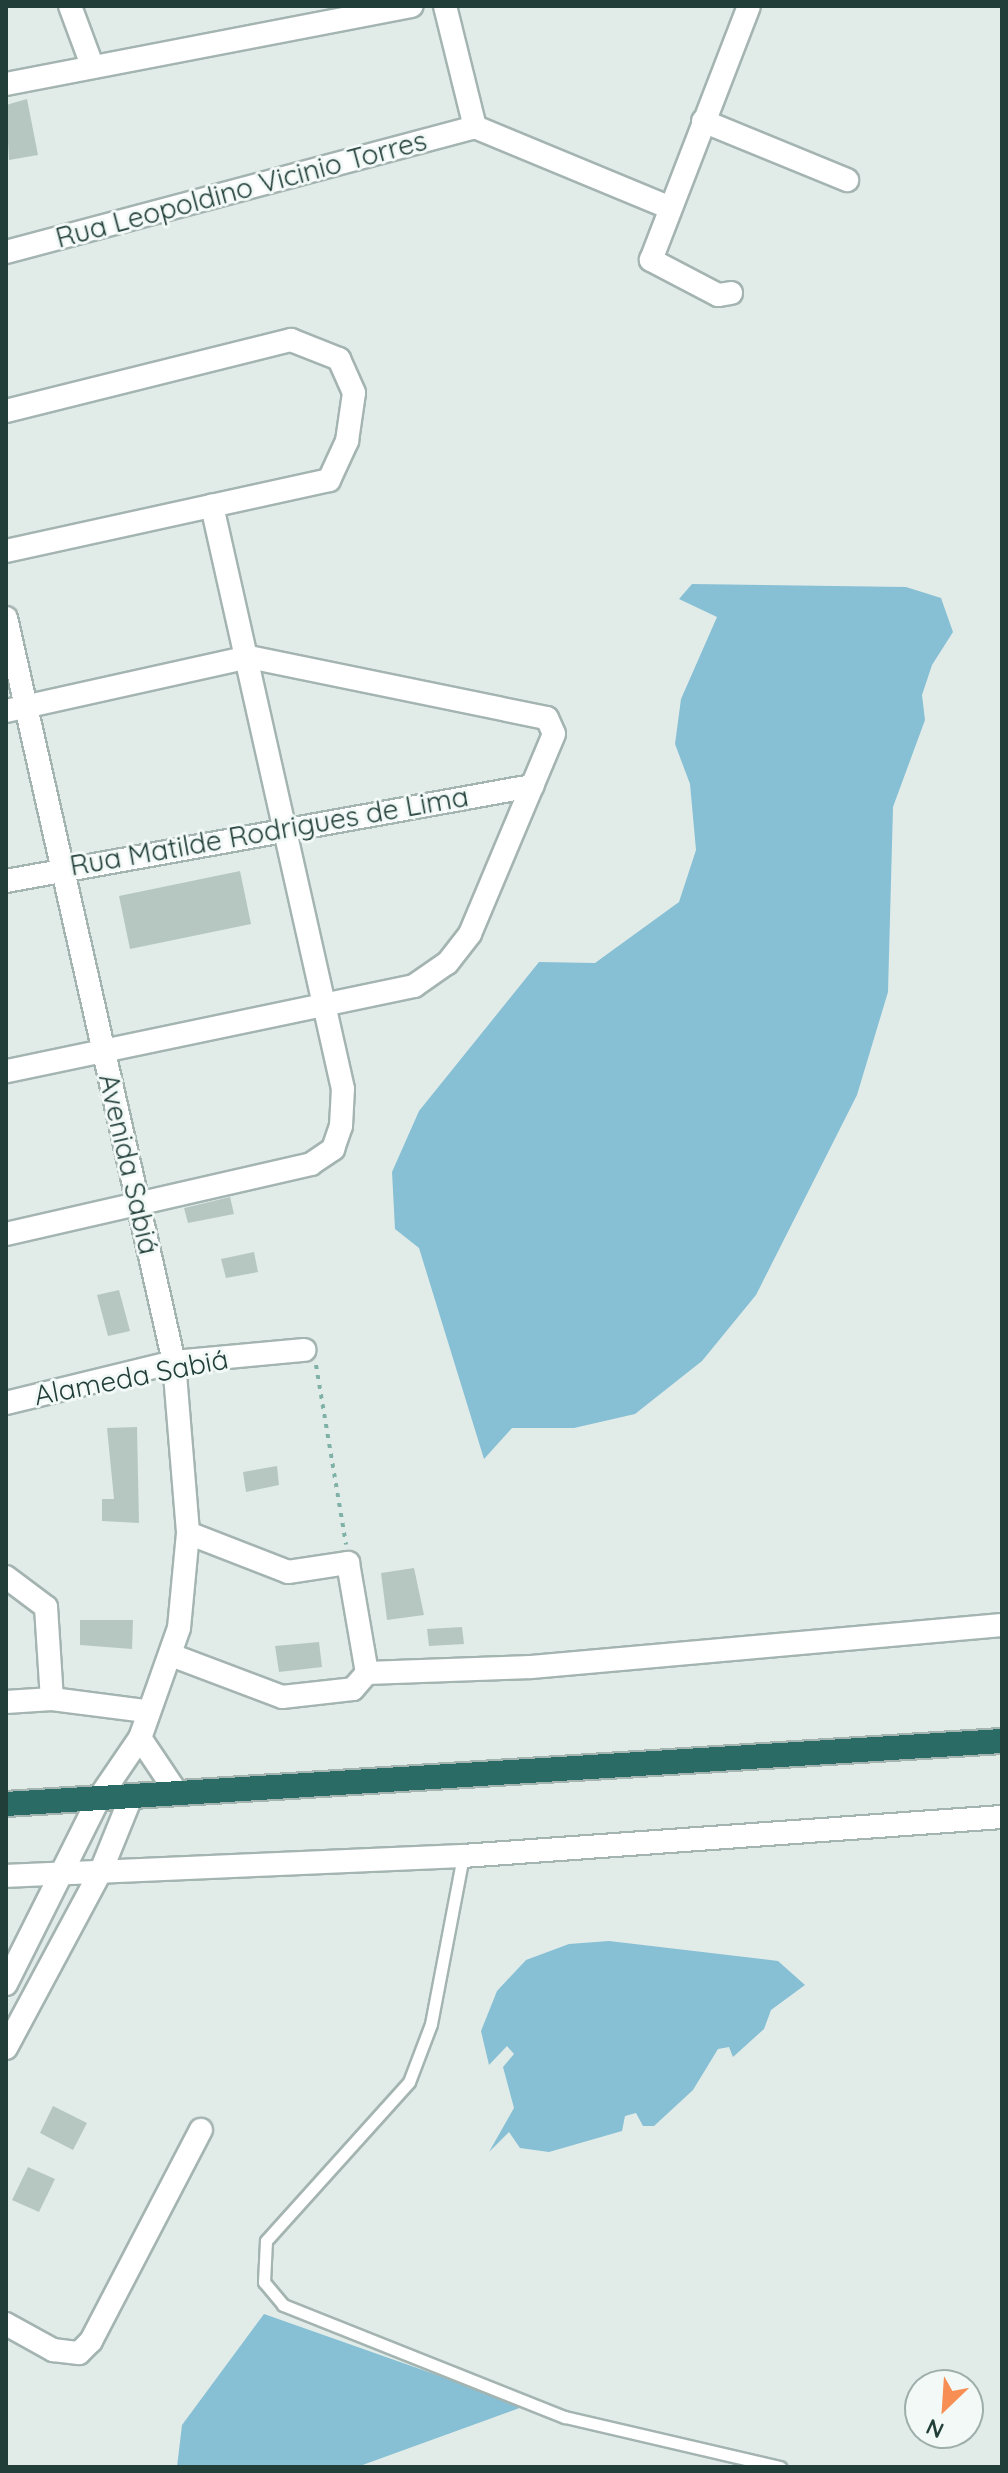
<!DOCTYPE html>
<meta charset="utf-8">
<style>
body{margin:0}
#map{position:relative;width:1008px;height:2473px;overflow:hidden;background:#e1ece9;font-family:Quicksand,sans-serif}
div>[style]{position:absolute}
.water>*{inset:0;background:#87bfd4}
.building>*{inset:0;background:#b6c7c2}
.path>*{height:4px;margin-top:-2px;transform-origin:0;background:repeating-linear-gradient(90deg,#80b1a7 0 4px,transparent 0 10px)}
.roads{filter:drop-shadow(2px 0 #a4b4b1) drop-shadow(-2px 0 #a4b4b1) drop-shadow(0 2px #a4b4b1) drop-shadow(0 -2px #a4b4b1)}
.lane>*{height:11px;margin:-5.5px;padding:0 5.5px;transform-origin:5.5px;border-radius:5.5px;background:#fff}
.street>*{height:22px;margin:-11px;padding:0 11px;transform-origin:11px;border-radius:11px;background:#fff}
.highway>*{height:24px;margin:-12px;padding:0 12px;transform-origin:12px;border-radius:12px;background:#2b6b65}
span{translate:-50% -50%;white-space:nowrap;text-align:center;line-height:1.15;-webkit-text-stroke:6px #f2f9f6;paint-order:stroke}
.street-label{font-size:28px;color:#213e39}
.frame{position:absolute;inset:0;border:8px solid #213e39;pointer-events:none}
.north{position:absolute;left:904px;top:2369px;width:80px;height:80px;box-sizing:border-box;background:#f2f9f6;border:2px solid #9eaeaa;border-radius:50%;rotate:205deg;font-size:22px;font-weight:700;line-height:32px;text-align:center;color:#213e39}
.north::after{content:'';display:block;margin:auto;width:28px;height:36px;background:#f78f54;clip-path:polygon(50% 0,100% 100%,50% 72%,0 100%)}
</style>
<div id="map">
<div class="water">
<i style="clip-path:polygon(692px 584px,906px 587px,941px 598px,953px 632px,932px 665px,922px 695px,925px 720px,893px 807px,888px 992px,857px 1095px,756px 1295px,702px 1361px,635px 1414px,574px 1428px,512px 1428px,484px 1459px,419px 1248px,395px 1229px,392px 1172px,419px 1111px,539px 962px,595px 963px,679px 902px,696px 850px,690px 784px,675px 744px,681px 699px,717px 617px,679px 599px)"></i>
<i style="clip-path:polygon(609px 1941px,778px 1961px,805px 1985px,771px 2010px,764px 2029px,733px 2057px,729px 2047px,718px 2049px,693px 2090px,654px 2126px,643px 2126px,636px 2113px,625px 2116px,622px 2131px,549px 2152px,520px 2148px,509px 2132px,489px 2152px,514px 2108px,503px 2067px,514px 2054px,507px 2046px,489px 2065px,481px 2031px,497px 1991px,526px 1960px,569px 1944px)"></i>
<i style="clip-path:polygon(264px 2314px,525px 2406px,357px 2467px,177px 2467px,182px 2425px)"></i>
</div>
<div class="building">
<i style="clip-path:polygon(27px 99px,38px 155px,9px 160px,6px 105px)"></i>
<i style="clip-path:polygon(240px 871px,251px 924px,130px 949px,119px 896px)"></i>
<i style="clip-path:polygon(230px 1197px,234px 1214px,188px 1223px,184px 1208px)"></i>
<i style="clip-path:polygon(254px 1252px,258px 1272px,226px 1278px,221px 1259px)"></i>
<i style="clip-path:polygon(119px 1290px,130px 1331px,108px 1336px,97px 1295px)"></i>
<i style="clip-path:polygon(137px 1427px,139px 1523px,102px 1521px,102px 1499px,114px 1499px,107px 1428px)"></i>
<i style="clip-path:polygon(277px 1466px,279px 1485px,246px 1492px,243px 1472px)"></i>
<i style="clip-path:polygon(414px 1568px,424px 1615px,387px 1620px,381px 1573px)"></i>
<i style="clip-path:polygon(80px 1620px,133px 1620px,132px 1649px,80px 1645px)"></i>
<i style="clip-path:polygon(462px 1627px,464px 1644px,429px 1646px,427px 1629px)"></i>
<i style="clip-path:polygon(319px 1642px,322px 1667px,279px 1672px,275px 1646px)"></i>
<i style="clip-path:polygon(53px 2106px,87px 2123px,73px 2150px,40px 2133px)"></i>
<i style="clip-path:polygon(28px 2167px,55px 2179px,39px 2212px,12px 2200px)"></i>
</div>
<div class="path">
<i style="left:316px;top:1365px;width:182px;rotate:80.5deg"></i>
</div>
<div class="roads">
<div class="lane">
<i style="left:463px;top:1856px;width:171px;rotate:100.8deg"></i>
<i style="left:431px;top:2024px;width:62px;rotate:110.8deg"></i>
<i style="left:409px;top:2082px;width:214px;rotate:132deg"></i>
<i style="left:266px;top:2241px;width:41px;rotate:92.8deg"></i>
<i style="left:264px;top:2282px;width:30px;rotate:50deg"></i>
<i style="left:283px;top:2305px;width:303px;rotate:21.7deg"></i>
<i style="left:565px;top:2417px;width:221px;rotate:13.1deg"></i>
</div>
<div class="street">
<i style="left:70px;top:6px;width:63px;rotate:69.6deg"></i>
<i style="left:445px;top:6px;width:125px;rotate:76.1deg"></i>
<i style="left:475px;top:127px;width:209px;rotate:22.5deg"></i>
<i style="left:6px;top:84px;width:413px;rotate:-10.9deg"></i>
<i style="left:703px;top:121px;width:156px;rotate:22.3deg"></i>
<i style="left:6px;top:252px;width:485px;rotate:-14.9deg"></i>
<i style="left:731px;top:293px;width:13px;rotate:171deg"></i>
<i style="left:718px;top:295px;width:76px;rotate:-152.4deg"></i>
<i style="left:651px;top:260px;width:272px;rotate:-68.9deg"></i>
<i style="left:6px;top:411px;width:294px;rotate:-14deg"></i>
<i style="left:291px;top:340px;width:52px;rotate:21.6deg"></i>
<i style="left:339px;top:359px;width:37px;rotate:66deg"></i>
<i style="left:354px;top:393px;width:49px;rotate:98.3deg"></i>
<i style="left:347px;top:441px;width:43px;rotate:114.8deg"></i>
<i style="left:329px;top:480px;width:331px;rotate:167.6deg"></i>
<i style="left:6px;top:618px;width:763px;rotate:77.28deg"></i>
<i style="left:174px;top:1362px;width:172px;rotate:85.3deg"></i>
<i style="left:188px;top:1533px;width:95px;rotate:95.4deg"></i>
<i style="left:179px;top:1628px;width:117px;rotate:109.5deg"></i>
<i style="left:140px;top:1738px;width:66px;rotate:56.1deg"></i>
<i style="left:6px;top:711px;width:249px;rotate:-12.5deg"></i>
<i style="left:249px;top:657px;width:304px;rotate:11.6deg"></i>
<i style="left:547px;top:718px;width:17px;rotate:66deg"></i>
<i style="left:554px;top:734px;width:217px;rotate:112.8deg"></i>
<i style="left:470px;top:934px;width:37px;rotate:128deg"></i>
<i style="left:447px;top:963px;width:40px;rotate:145.1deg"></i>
<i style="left:414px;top:986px;width:417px;rotate:168.2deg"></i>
<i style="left:6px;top:881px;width:535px;rotate:-10.24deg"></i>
<i style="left:6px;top:1234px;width:313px;rotate:-12.9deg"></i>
<i style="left:311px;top:1164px;width:27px;rotate:-34deg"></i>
<i style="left:333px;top:1149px;width:24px;rotate:-71deg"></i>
<i style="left:341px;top:1126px;width:37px;rotate:-87deg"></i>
<i style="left:343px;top:1089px;width:598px;rotate:-102.66deg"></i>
<i style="left:6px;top:1403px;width:173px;rotate:-13.7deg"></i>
<i style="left:174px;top:1362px;width:131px;rotate:-5.3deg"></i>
<i style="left:188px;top:1533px;width:107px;rotate:21.3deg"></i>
<i style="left:288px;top:1572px;width:61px;rotate:-8.5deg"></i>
<i style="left:348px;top:1563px;width:112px;rotate:80.2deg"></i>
<i style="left:6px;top:1577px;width:50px;rotate:36.9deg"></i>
<i style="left:46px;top:1607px;width:92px;rotate:86.3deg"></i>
<i style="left:171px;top:1655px;width:119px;rotate:20.7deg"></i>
<i style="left:282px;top:1697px;width:71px;rotate:-6.4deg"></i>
<i style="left:353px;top:1689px;width:21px;rotate:-49deg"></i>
<i style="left:367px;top:1673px;width:164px;rotate:-2.1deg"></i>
<i style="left:531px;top:1667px;width:473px;rotate:-5.1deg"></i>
<i style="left:6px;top:1702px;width:46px;rotate:-3.7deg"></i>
<i style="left:52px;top:1699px;width:95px;rotate:7.3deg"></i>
<i style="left:6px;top:1876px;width:457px;rotate:-2.5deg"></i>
<i style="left:463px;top:1856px;width:540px;rotate:-4.14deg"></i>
<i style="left:6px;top:1984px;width:208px;rotate:-63.4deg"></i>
<i style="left:99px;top:1798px;width:73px;rotate:-55.7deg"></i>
<i style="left:6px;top:2048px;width:201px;rotate:-61.8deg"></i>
<i style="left:101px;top:1871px;width:80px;rotate:-67.9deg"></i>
<i style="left:6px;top:2324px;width:54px;rotate:29deg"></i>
<i style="left:53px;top:2350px;width:26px;rotate:7deg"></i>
<i style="left:79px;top:2353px;width:17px;rotate:-45deg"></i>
<i style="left:91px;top:2341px;width:238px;rotate:-62.5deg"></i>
</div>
<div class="highway">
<i style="left:6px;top:1804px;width:998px;rotate:-3.62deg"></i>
</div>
</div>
<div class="street-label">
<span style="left:241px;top:189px;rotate:-15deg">Rua Leopoldino Vicinio Torres</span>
<span style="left:269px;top:831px;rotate:-10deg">Rua Matilde Rodrigues de Lima</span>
<span style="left:129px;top:1164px;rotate:77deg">Avenida Sabiá</span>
<span style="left:131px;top:1377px;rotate:-11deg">Alameda Sabiá</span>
</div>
<div class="frame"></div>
<div class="north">N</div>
</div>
